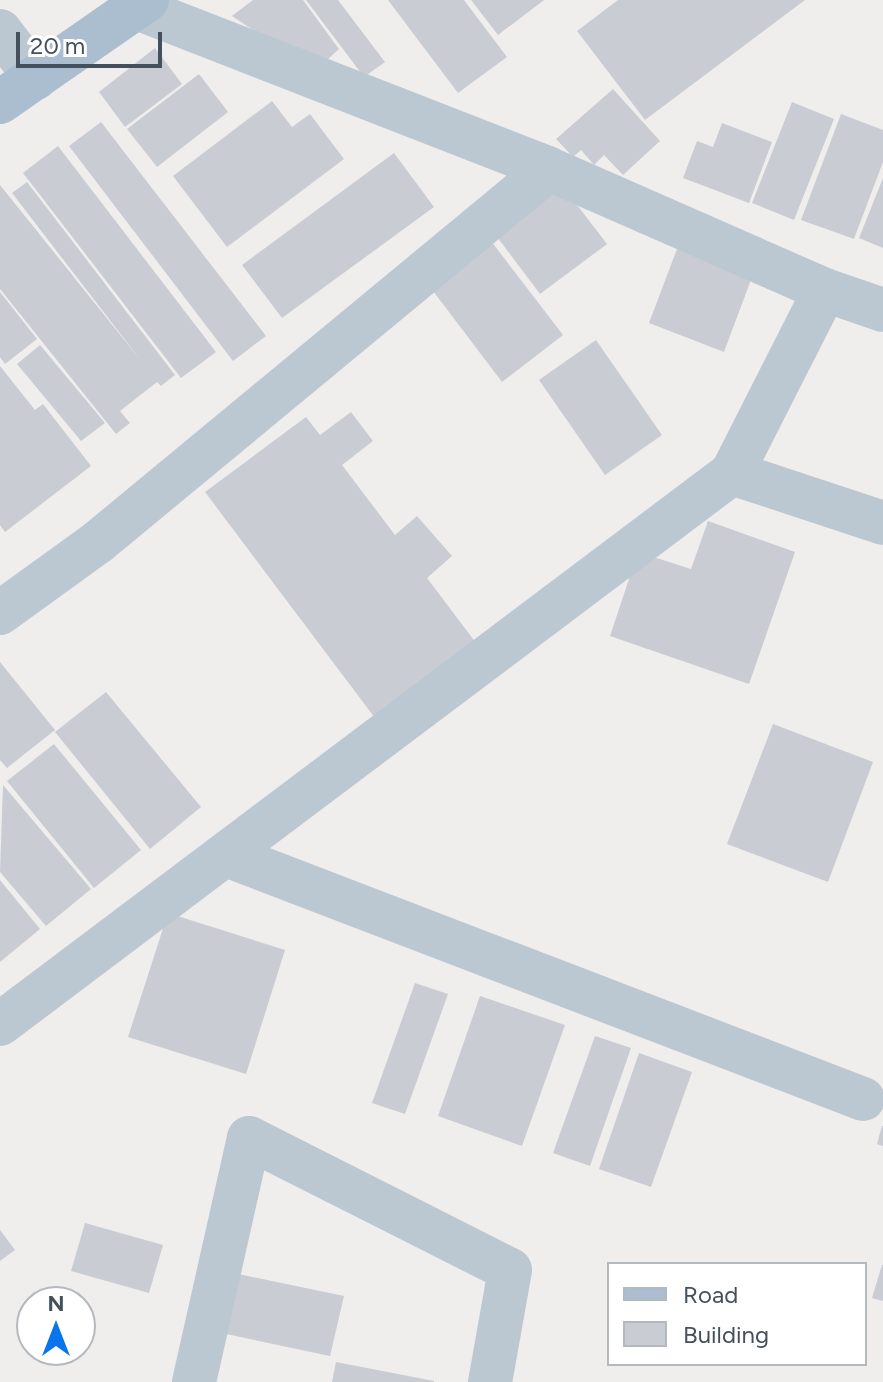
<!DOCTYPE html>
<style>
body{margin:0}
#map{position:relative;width:883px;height:1382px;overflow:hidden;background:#f0eded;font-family:Figtree,sans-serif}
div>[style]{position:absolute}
.building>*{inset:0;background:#c9ccd2}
.minor>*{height:44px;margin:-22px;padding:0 22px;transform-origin:22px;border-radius:22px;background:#bcc8d1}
.primary>*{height:44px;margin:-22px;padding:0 22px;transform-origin:22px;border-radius:22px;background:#aabecf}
span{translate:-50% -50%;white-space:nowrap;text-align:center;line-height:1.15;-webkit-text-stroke:7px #fff;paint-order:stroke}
.legend{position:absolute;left:607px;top:1262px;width:260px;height:104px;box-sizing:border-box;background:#fff;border:2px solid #b4b9be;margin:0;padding:10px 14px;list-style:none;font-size:24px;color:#44515c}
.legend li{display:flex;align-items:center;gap:16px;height:40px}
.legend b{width:40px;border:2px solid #b4b9be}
.north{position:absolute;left:16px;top:1286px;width:80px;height:80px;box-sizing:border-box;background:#fff;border:2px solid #b4b9be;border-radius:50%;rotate:0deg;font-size:22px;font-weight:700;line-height:32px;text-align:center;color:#44515c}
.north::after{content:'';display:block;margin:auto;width:28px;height:36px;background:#0a74ed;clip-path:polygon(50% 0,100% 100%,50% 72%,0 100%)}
.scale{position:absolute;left:16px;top:32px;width:146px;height:36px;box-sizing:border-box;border:4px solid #44515c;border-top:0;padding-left:10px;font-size:24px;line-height:28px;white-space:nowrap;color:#44515c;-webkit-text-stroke:6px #fff;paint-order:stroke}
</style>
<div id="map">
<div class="building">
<i style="clip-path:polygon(253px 0,303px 0,339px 49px,315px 71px,232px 16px)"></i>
<i style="clip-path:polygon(306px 0,338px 0,385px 62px,364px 77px)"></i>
<i style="clip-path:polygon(388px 0,464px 0,507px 57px,458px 93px)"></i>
<i style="clip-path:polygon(471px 0,544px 0,498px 35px)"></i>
<i style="clip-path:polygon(618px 0,805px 0,645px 120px,577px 31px)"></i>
<i style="clip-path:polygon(155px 48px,182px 84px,125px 127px,99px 92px)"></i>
<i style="clip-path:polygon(199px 74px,228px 112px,157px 167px,127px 129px)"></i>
<i style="clip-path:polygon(613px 89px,660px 141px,623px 175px,604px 155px,594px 165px,581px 150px,573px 157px,556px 139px)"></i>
<i style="clip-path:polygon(272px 101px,292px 127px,310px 114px,344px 159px,227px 247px,173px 176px)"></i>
<i style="clip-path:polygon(792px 102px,834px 119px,794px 220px,752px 203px)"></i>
<i style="clip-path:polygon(841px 114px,883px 130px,883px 162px,854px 239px,801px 220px)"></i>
<i style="clip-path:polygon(101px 122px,266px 336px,233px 361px,69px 146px)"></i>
<i style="clip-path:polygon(722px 123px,772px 142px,749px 203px,683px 178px,697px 141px,713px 147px)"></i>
<i style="clip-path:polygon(58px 146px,216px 352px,181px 378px,23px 173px)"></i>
<i style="clip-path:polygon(394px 153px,434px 207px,282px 318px,242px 265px)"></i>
<i style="clip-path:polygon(554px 175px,607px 244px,540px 294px,488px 225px)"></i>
<i style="clip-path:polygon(883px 178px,883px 248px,859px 238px)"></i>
<i style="clip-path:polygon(27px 182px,175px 375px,161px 386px,157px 382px,120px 411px,130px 423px,116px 434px,0 289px,0 185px,142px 362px,12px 193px)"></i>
<i style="clip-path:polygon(488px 237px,563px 335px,502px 382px,427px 283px)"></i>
<i style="clip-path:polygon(677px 249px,752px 277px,724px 352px,649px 323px)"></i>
<i style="clip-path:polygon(0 292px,37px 339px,5px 364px,0 357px)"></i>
<i style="clip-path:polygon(596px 340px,662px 435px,605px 475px,539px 380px)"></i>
<i style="clip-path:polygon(40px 345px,105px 423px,81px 441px,17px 364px)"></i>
<i style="clip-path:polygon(0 366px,35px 410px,43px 404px,91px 466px,5px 532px,0 525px)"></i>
<i style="clip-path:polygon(351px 412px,373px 441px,342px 465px,395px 535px,417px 516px,452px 556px,427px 578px,479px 647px,378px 722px,205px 492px,306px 417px,320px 435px)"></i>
<i style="clip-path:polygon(708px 521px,795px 552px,749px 684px,610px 636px,638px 552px,691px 569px)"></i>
<i style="clip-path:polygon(0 662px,55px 730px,7px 768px,0 760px)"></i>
<i style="clip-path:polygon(106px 692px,201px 807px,150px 849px,55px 732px)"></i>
<i style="clip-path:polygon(773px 724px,873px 762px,828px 882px,727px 844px)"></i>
<i style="clip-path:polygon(54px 744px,141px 850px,94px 888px,7px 781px)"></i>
<i style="clip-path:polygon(3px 785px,91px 889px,46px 926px,0 872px)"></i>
<i style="clip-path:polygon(0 880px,40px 929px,0 962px)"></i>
<i style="clip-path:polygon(168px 913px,285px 950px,246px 1074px,128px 1037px)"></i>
<i style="clip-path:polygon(415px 983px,448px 994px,405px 1114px,372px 1103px)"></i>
<i style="clip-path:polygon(480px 996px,565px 1025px,522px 1146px,438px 1116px)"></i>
<i style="clip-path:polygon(595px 1036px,631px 1048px,590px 1166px,553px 1153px)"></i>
<i style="clip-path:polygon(639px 1053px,692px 1072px,651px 1187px,599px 1169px)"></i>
<i style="clip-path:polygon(882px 1126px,883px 1126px,883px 1146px,877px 1144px)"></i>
<i style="clip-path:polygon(85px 1223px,163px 1245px,149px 1293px,71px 1271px)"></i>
<i style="clip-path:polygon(0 1230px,15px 1250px,0 1261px)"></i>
<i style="clip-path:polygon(882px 1265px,883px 1265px,883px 1301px,872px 1298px)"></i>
<i style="clip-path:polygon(224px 1271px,344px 1296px,330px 1356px,212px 1331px)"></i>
<i style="clip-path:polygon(336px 1362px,434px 1381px,434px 1382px,332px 1382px)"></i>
</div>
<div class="minor">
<i style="left:137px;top:8px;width:442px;rotate:21.3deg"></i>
<i style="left:549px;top:169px;width:301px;rotate:23.7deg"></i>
<i style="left:825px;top:290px;width:61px;rotate:19deg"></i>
<i style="left:0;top:31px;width:59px;rotate:52.5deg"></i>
<i style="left:732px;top:473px;width:159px;rotate:18.3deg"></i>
<i style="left:0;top:613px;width:121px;rotate:-35.9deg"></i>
<i style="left:98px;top:542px;width:585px;rotate:-39.59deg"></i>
<i style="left:229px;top:856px;width:679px;rotate:20.97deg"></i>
<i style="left:0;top:1024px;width:916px;rotate:-36.97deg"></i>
<i style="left:732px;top:473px;width:205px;rotate:-63.1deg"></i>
<i style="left:194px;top:1382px;width:250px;rotate:-77.3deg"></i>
<i style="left:249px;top:1138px;width:292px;rotate:26.8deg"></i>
<i style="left:510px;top:1270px;width:114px;rotate:100.1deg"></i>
</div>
<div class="primary">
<i style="left:0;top:102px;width:179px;rotate:-34.8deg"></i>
</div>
<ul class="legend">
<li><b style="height:10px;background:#aabecf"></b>Road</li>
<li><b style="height:22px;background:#c9ccd2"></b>Building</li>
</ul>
<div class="north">N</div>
<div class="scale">20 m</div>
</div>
